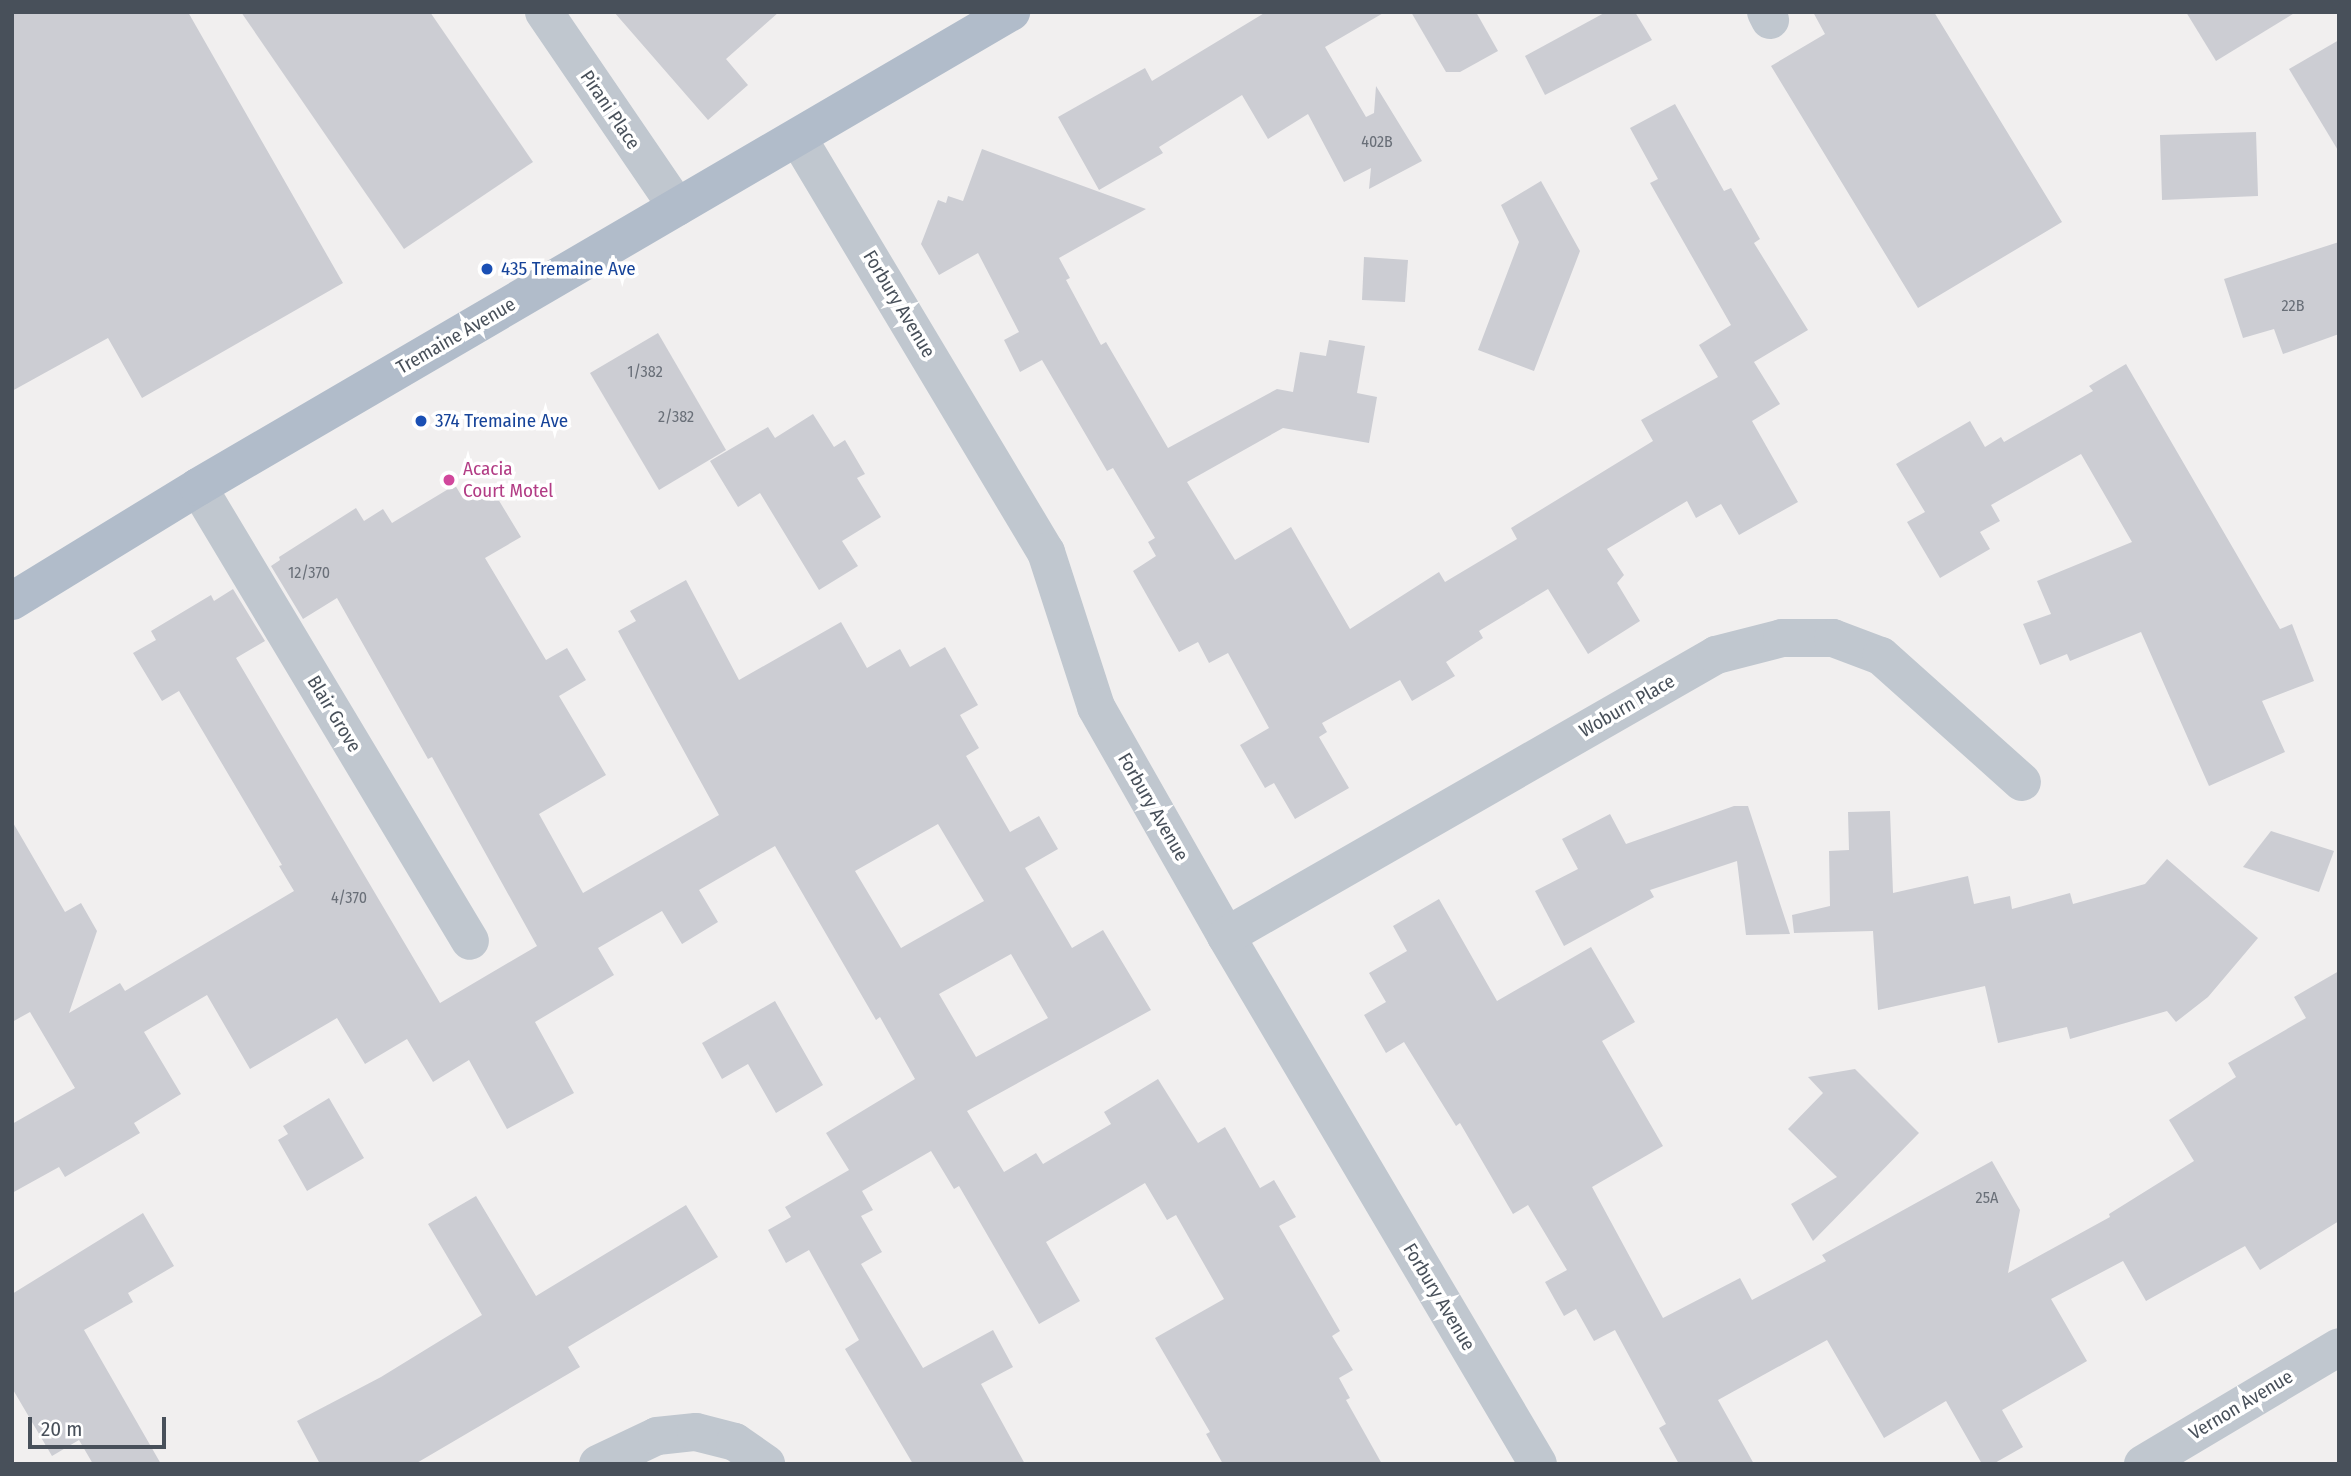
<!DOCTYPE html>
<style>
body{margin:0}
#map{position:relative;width:2351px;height:1476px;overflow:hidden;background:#f1efef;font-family:"Fira Sans Condensed",sans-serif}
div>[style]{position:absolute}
.building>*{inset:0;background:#cccdd3}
.minor>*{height:38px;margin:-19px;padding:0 19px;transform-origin:19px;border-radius:19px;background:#c0c7cf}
.major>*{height:38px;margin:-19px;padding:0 19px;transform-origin:19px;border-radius:19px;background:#b1bcca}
.dots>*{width:19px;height:19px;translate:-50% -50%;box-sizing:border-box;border:4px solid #fff;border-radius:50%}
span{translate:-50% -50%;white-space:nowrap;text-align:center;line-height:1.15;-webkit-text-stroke:7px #fff;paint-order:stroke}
.number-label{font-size:16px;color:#696f78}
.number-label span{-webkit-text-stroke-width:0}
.street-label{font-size:19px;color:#48505a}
.transit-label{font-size:19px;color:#164399}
.left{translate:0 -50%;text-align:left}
.hotel-label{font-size:19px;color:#b23c85}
.frame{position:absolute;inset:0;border:14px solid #48505a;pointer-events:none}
.scale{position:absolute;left:28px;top:1417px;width:138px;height:32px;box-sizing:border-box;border:4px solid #48505a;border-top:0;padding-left:9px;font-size:21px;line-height:24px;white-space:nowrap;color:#48505a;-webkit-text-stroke:5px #fff;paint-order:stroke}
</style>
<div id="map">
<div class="building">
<i style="clip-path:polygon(12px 12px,188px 12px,343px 283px,142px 398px,108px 338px,12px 391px)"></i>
<i style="clip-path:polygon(241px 12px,430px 12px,533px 162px,404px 249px)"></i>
<i style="clip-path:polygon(614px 12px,779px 12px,726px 59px,748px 85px,708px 120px)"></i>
<i style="clip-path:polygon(1266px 12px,1385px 12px,1325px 47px,1366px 117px,1374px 113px,1376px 86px,1422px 161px,1369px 189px,1371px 168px,1344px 182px,1308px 114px,1268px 139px,1242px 95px,1159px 147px,1163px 153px,1099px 190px,1058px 117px,1145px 68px,1152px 81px)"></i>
<i style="clip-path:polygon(1411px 12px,1476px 12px,1498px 51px,1460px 72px,1446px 72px)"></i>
<i style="clip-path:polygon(1606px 12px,1635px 12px,1652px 40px,1545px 95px,1525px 56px)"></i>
<i style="clip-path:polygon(1813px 12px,1934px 12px,2062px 222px,1918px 308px,1771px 66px,1825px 34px)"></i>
<i style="clip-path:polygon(2186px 12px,2296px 12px,2216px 61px)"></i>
<i style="clip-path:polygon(2339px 40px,2339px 152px,2289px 69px)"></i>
<i style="clip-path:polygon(1675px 104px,1724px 191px,1731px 188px,1760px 239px,1754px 243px,1808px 330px,1754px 362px,1780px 404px,1752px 421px,1798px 502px,1739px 535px,1721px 504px,1696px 518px,1687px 501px,1607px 549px,1624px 575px,1617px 583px,1640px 621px,1588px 654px,1548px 589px,1479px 631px,1483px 638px,1446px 662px,1455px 676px,1412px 701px,1400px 680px,1322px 723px,1327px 732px,1319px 737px,1349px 788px,1295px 819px,1274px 783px,1265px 788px,1240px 745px,1269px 728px,1228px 653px,1209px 663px,1198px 642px,1179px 652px,1133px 571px,1156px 556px,1148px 542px,1155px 538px,1113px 468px,1107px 471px,1042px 360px,1020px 372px,1004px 340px,1019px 332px,978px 253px,939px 275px,921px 244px,938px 200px,946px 203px,948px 196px,963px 201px,982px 149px,1146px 209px,1059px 258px,1070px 278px,1066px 280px,1101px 345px,1106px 342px,1168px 448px,1277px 389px,1293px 392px,1300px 352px,1326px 356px,1329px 340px,1365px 346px,1357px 393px,1377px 397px,1369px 443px,1283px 428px,1187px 482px,1235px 560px,1291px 527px,1350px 629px,1439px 572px,1445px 582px,1517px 539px,1511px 528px,1653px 441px,1641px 420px,1718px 377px,1699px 345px,1731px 325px,1650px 183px,1658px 179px,1630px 128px)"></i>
<i style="clip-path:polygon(2256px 132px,2258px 196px,2162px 200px,2160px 135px)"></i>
<i style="clip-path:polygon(1541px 181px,1580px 251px,1534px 371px,1478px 350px,1519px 242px,1501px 205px)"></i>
<i style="clip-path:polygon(2339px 242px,2339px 334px,2283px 354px,2274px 329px,2243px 338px,2224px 279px)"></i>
<i style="clip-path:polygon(1364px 257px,1408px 260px,1405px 302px,1362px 300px)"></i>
<i style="clip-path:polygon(658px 333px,726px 450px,659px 490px,590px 373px)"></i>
<i style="clip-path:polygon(2126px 364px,2280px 629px,2292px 624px,2314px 681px,2262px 701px,2285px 752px,2209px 786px,2141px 632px,2070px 661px,2067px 654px,2040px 665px,2023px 624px,2051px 614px,2037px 581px,2132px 542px,2081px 454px,1991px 505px,2000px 521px,1980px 532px,1990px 549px,1940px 578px,1907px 522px,1925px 512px,1896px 464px,1970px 421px,1985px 447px,2001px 437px,2004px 442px,2093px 391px,2089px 386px)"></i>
<i style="clip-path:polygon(813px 414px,834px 447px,845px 440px,865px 474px,857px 478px,881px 517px,842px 541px,858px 566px,819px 590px,760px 493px,738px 507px,710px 461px,768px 427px,775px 438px)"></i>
<i style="clip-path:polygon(evenodd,479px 484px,487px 498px,495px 494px,521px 537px,485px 558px,546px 660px,567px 648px,586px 680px,559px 696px,606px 775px,539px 814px,583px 893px,719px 815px,618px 631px,636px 621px,630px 611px,686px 580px,739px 680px,841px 622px,867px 668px,900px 649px,910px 667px,945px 647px,978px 705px,960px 715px,979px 748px,966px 756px,1010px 832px,1039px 816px,1058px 849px,1025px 868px,1072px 948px,1103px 930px,1151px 1010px,967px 1111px,1004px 1172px,1036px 1153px,1043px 1164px,1111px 1124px,1104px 1112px,1158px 1079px,1198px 1143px,1225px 1127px,1260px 1188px,1274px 1180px,1296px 1217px,1279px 1226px,1340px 1331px,1332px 1336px,1353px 1370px,1339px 1378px,1350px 1398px,1346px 1400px,1382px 1464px,1223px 1464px,1206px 1434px,1210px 1432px,1155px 1338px,1224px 1299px,1176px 1215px,1167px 1220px,1145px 1183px,1046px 1242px,1080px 1301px,1039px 1324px,959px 1186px,954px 1189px,931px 1151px,862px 1191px,873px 1210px,861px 1216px,882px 1252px,861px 1264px,923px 1368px,993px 1330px,1013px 1367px,981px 1384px,1025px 1464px,913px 1464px,845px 1349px,859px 1340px,809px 1250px,786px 1263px,768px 1230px,791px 1217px,785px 1207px,849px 1170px,826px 1133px,915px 1079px,880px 1017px,876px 1020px,775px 846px,699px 890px,718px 922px,682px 944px,662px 911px,598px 948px,614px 975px,535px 1022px,574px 1093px,507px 1129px,469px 1060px,433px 1082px,407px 1039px,365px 1064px,337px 1018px,250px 1069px,207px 995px,144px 1032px,181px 1094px,134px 1123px,140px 1133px,65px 1177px,59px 1167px,12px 1193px,12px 1124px,75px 1088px,30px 1012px,12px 1022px,12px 821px,65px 912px,81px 903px,97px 931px,69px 1013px,120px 983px,125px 991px,294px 891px,279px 866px,282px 865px,179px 691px,162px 701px,133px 653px,156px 640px,151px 631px,211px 595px,214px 601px,233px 589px,265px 641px,236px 658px,440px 1003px,537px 946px,432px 757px,428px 759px,337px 598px,303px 619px,271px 566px,280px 560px,279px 557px,356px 508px,364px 521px,383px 509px,392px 523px,455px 485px,461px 495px,479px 484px,938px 824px,984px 901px,901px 948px,855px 871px,938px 824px,479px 484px,1011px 954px,1048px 1018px,976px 1057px,939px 994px,1011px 954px)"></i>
<i style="clip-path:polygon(1734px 806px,1748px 806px,1790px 934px,1746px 935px,1737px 861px,1650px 890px,1654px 897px,1564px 946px,1535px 891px,1578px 869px,1562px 839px,1610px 814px,1626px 844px)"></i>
<i style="clip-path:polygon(1890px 811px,1893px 893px,1968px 876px,1974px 904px,2010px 896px,2012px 909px,2070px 893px,2073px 904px,2145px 884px,2167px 859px,2258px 938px,2208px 997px,2176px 1022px,2167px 1011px,2070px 1039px,2067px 1027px,1998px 1043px,1985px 986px,1878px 1010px,1873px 931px,1794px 933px,1792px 915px,1830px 906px,1829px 851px,1849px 850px,1848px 812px)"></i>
<i style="clip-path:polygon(2271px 831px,2334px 851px,2319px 892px,2243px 867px)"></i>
<i style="clip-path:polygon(1439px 899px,1497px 1001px,1591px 947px,1635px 1022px,1602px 1041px,1663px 1146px,1592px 1187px,1663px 1318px,1740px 1278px,1752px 1300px,1826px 1261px,1822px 1255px,1992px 1161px,2020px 1210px,2008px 1273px,2110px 1217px,2109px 1214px,2194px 1161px,2169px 1120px,2236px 1077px,2228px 1063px,2306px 1018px,2294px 997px,2339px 971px,2339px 1221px,2260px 1270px,2245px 1246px,2146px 1301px,2123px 1261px,2051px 1299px,2087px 1361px,2002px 1410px,2023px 1447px,1993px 1464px,1982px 1464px,1946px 1401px,1884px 1438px,1827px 1340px,1718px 1400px,1754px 1464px,1679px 1464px,1659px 1428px,1666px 1424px,1615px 1330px,1594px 1341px,1576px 1309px,1564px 1316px,1545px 1282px,1567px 1270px,1528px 1205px,1513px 1214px,1460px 1123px,1456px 1126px,1404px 1042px,1386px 1053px,1364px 1015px,1386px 1002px,1369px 973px,1407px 951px,1393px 926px)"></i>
<i style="clip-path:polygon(775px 1001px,823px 1085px,776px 1113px,748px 1064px,722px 1079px,702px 1043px)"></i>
<i style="clip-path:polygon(1855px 1069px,1919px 1133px,1813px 1241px,1791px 1204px,1837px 1177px,1788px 1129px,1823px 1093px,1808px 1077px)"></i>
<i style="clip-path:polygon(329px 1098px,364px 1158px,307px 1191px,278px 1140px,288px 1134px,283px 1126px)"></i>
<i style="clip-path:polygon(476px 1196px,536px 1296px,686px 1205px,718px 1257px,568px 1347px,580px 1367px,415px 1464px,320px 1464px,297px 1421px,381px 1377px,482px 1315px,428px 1224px)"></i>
<i style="clip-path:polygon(143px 1213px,174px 1266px,128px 1293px,133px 1302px,84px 1330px,161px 1464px,93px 1464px,79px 1440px,52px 1456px,12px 1388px,12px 1294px)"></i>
</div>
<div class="minor">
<i style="left:544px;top:12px;width:236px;rotate:55.7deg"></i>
<i style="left:1766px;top:12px;width:9px;rotate:63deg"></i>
<i style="left:798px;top:138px;width:483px;rotate:59.1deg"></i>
<i style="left:1046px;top:552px;width:163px;rotate:72.1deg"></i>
<i style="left:1096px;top:707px;width:263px;rotate:60.4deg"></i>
<i style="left:1226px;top:936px;width:613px;rotate:59.42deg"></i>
<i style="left:198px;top:487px;width:529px;rotate:59.07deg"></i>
<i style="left:1226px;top:936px;width:565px;rotate:-29.83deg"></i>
<i style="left:1716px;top:655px;width:68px;rotate:-14.4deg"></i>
<i style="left:1782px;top:638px;width:51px"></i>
<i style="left:1833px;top:638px;width:51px;rotate:20.6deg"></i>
<i style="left:1881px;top:656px;width:189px;rotate:41.8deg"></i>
<i style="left:598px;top:1464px;width:65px;rotate:-25.4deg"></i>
<i style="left:657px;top:1436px;width:39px;rotate:-6deg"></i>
<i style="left:696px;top:1432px;width:40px;rotate:14.4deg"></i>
<i style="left:735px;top:1442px;width:38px;rotate:35deg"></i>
<i style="left:2143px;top:1464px;width:228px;rotate:-30.8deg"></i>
</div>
<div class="major">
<i style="left:12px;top:601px;width:218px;rotate:-31.5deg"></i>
<i style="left:198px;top:487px;width:942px;rotate:-30.3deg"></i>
</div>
<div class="dots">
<i style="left:487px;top:269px;background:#1a4fb4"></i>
<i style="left:421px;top:421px;background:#1a4fb4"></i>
<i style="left:449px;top:480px;background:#d1479c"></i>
</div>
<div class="number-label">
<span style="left:1377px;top:142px">402B</span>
<span style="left:2293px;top:306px">22B</span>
<span style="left:645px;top:372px">1/382</span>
<span style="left:676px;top:417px">2/382</span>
<span style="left:309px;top:573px">12/370</span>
<span style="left:349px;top:898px">4/370</span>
<span style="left:1987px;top:1198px">25A</span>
</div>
<div class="street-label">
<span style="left:610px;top:110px;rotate:56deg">Pirani Place</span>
<span style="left:899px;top:304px;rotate:59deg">Forbury Avenue</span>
<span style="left:456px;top:336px;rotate:-30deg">Tremaine Avenue</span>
<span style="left:1627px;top:706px;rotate:-30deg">Woburn Place</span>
<span style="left:334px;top:714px;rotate:59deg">Blair Grove</span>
<span style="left:1153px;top:807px;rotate:60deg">Forbury Avenue</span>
<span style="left:1439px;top:1297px;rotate:59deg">Forbury Avenue</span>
<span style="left:2241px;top:1405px;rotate:-31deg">Vernon Avenue</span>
</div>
<div class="transit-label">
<span class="left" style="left:501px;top:269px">435 Tremaine Ave</span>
<span class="left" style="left:435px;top:421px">374 Tremaine Ave</span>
</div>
<div class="hotel-label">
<span class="left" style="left:463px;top:480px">Acacia<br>Court Motel</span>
</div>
<div class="frame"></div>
<div class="scale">20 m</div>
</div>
